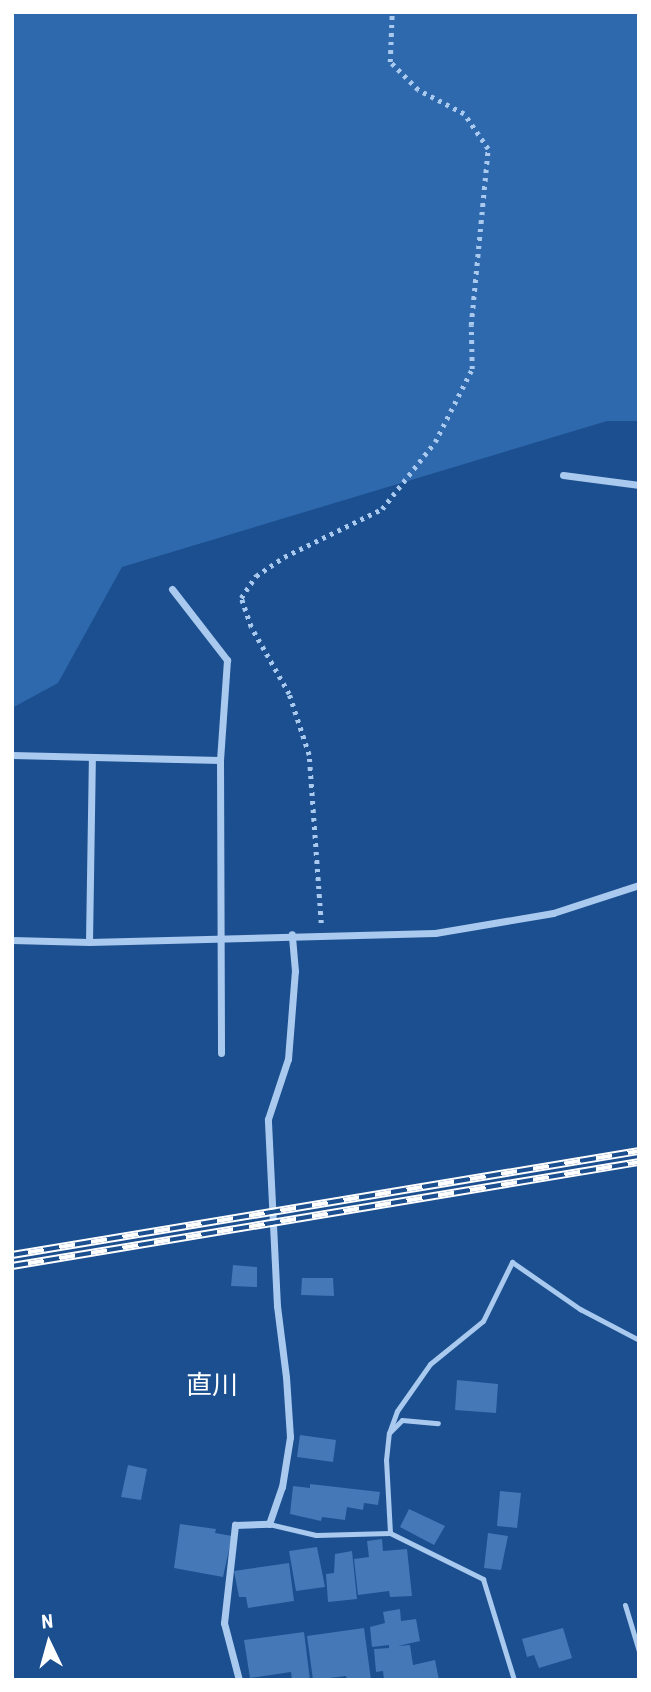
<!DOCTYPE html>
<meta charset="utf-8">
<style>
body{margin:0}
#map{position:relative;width:651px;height:1692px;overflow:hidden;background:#1b4f8f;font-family:"Roboto Condensed","Noto Sans JP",sans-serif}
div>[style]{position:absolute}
.green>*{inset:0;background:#2e69ad}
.building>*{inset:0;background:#4478b7}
.path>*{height:4.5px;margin-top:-2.25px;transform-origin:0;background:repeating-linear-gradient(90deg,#a9c9ee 0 3.5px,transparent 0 8.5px)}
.service>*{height:5px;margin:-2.5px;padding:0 2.5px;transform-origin:2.5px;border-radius:2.5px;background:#a9c9ee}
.minor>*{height:7px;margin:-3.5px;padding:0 3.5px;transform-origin:3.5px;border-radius:3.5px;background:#a9c9ee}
.rail>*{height:8px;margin-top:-4px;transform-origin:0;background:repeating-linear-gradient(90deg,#1b4f8f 0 16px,#fff 0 32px);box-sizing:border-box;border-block:2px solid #fff}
span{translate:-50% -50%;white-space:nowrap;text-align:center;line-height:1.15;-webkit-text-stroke:5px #1b4f8f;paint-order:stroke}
.quarter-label{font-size:26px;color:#fff}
.frame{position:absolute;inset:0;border:14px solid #fff;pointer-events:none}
.north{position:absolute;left:14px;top:1608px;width:70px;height:70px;-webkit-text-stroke:5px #1b4f8f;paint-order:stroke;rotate:355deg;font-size:19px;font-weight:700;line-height:28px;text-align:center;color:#fff}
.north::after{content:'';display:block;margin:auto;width:24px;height:32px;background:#fff;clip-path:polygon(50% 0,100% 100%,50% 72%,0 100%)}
</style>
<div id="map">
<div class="green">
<i style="clip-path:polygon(12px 12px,639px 12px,639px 421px,607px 421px,122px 567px,58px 683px,12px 708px)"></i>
</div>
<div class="building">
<i style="clip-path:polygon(233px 1265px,257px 1267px,257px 1287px,231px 1286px)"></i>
<i style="clip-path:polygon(302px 1278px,333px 1278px,334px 1296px,301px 1295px)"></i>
<i style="clip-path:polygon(457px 1380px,498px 1384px,496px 1413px,455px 1410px)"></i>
<i style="clip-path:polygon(300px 1435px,336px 1440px,333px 1462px,297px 1457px)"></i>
<i style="clip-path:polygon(128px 1465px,147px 1469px,141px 1500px,121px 1497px)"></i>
<i style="clip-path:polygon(310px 1484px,380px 1492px,378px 1505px,364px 1503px,363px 1510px,347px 1507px,345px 1520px,322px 1517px,321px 1521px,290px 1514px,293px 1486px,310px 1488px)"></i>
<i style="clip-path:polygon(500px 1491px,521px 1493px,517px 1528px,497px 1526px)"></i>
<i style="clip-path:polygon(409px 1509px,445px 1526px,434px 1545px,400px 1527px)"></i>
<i style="clip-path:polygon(180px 1524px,216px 1529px,215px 1533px,232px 1536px,223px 1577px,174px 1568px)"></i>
<i style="clip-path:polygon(488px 1533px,508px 1536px,501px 1570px,484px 1568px)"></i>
<i style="clip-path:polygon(382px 1539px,383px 1551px,407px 1549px,412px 1596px,390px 1597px,389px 1591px,358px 1595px,354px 1559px,369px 1557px,367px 1541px)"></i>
<i style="clip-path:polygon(317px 1547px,325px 1587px,296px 1591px,289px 1551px)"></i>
<i style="clip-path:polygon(352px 1551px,357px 1599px,328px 1602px,326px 1574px,334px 1573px,335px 1554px)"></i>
<i style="clip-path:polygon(289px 1563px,294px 1601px,248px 1608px,246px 1597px,239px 1597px,234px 1571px)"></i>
<i style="clip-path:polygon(400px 1609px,401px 1621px,416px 1619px,420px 1641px,398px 1646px,410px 1645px,413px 1665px,435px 1660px,439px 1680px,384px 1680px,383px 1671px,376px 1672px,374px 1649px,389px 1648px,389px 1645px,372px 1647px,370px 1627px,385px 1623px,383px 1612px)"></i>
<i style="clip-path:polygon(364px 1628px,371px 1680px,347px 1680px,346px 1676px,313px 1680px,307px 1636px)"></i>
<i style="clip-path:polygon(563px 1628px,572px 1658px,539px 1668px,534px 1655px,527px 1657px,522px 1639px)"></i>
<i style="clip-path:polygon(304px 1632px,310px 1680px,292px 1680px,291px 1672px,250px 1678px,244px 1640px)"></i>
</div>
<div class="path">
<i style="left:321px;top:923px;width:168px;rotate:-94.1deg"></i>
<i style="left:309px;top:755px;width:64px;rotate:-108.2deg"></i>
<i style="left:289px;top:694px;width:77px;rotate:-119.6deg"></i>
<i style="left:251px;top:627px;width:31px;rotate:-109deg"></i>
<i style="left:241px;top:598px;width:27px;rotate:-56deg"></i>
<i style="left:256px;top:576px;width:34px;rotate:-34deg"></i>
<i style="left:284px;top:557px;width:109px;rotate:-26.1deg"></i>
<i style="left:382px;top:509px;width:85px;rotate:-51.7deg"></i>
<i style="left:435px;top:442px;width:82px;rotate:-63.1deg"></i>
<i style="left:472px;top:369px;width:44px;rotate:-91.3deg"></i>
<i style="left:471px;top:325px;width:177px;rotate:-84.5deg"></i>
<i style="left:488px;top:149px;width:42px;rotate:-124.4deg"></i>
<i style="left:464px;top:114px;width:52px;rotate:-152.4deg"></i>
<i style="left:418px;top:90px;width:40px;rotate:-135deg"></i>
<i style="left:390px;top:62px;width:50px;rotate:-87.7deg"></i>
</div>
<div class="service">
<i style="left:389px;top:1433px;width:23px;rotate:-70deg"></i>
<i style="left:397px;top:1411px;width:57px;rotate:-54.9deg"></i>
<i style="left:430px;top:1364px;width:68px;rotate:-39.1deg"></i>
<i style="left:483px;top:1321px;width:66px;rotate:-63.8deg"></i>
<i style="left:512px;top:1262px;width:83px;rotate:34.7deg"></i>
<i style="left:580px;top:1309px;width:67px;rotate:27.7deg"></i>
<i style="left:269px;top:1524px;width:48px;rotate:13.2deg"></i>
<i style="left:316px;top:1535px;width:74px;rotate:-1.5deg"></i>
<i style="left:390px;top:1533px;width:104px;rotate:26.3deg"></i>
<i style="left:483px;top:1579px;width:106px;rotate:72.9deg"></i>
<i style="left:390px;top:1533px;width:73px;rotate:-93.1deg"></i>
<i style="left:386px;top:1460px;width:27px;rotate:-84deg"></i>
<i style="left:389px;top:1433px;width:18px;rotate:-45deg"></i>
<i style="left:402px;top:1420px;width:36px;rotate:5deg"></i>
<i style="left:625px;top:1605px;width:48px;rotate:73.1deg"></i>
</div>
<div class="minor">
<i style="left:563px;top:475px;width:77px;rotate:7.5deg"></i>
<i style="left:172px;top:589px;width:90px;rotate:52.2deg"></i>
<i style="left:227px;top:660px;width:100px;rotate:94deg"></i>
<i style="left:220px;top:760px;width:293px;rotate:89.8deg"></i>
<i style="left:12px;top:755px;width:208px;rotate:1.4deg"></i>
<i style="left:12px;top:940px;width:77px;rotate:1.5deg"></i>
<i style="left:89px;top:942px;width:346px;rotate:-1.5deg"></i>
<i style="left:435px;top:933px;width:120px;rotate:-9.6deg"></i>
<i style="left:553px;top:913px;width:90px;rotate:-18deg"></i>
<i style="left:89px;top:942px;width:185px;rotate:-89.1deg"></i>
<i style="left:239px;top:1680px;width:59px;rotate:-104.7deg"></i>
<i style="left:224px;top:1623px;width:99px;rotate:-83.6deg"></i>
<i style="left:235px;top:1525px;width:34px;rotate:-2deg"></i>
<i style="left:269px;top:1524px;width:39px;rotate:-71deg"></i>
<i style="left:282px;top:1487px;width:51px;rotate:-80.9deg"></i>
<i style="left:290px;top:1437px;width:60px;rotate:-93.8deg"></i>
<i style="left:286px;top:1377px;width:72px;rotate:-97.2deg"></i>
<i style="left:277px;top:1306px;width:187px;rotate:-92.8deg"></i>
<i style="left:268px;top:1119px;width:63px;rotate:-71.6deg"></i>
<i style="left:288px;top:1059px;width:88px;rotate:-85.5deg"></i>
<i style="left:295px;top:971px;width:37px;rotate:-95deg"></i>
</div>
<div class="rail">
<i style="left:12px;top:1255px;width:636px;rotate:-9.42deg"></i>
<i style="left:12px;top:1266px;width:636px;rotate:-9.42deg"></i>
</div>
<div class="quarter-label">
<span style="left:212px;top:1386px">直川</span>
</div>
<div class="frame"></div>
<div class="north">N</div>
</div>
